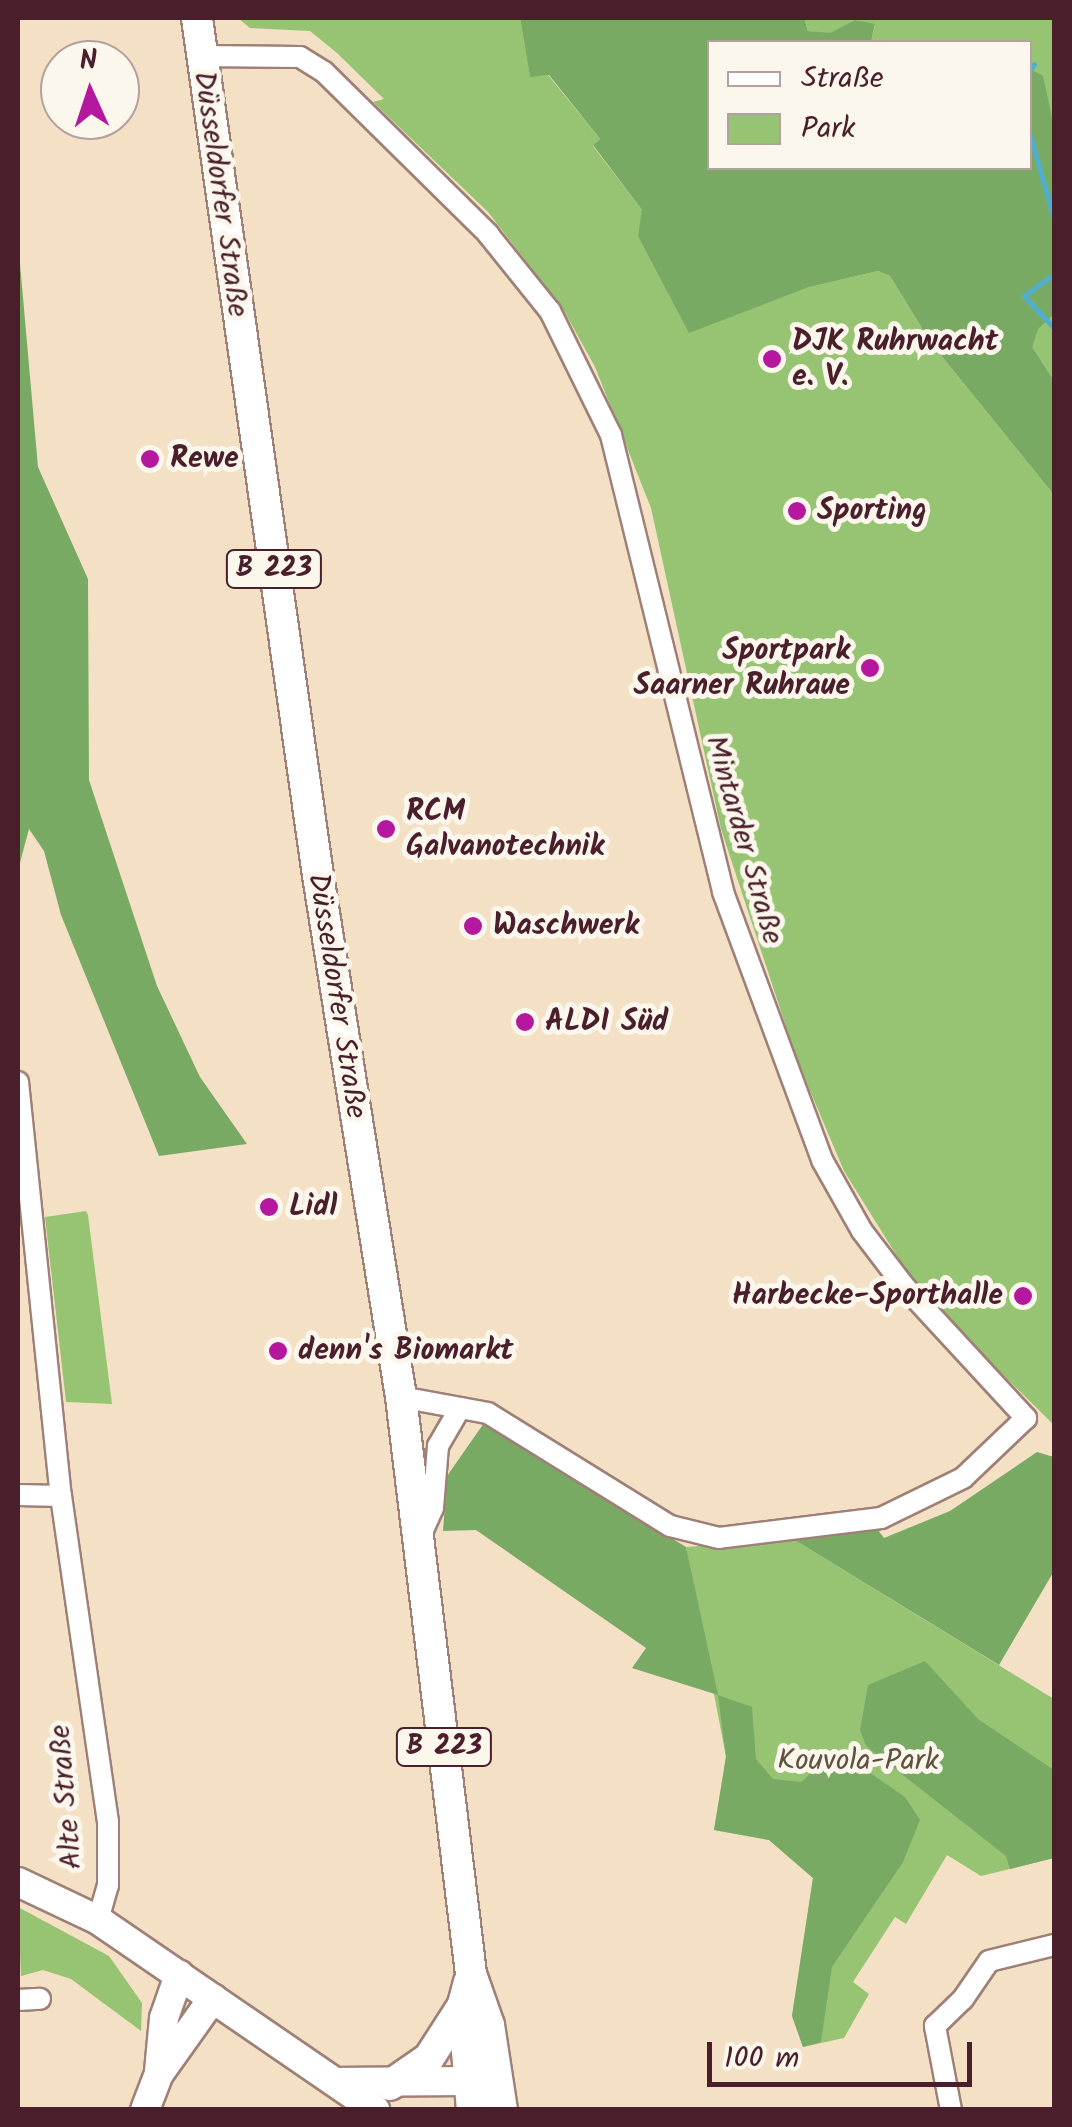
<!DOCTYPE html>
<meta charset="utf-8">
<style>
body{margin:0}
#map{position:relative;width:1072px;height:2127px;overflow:hidden;background:#f4e0c5;font-family:Kalam,sans-serif}
div>[style]{position:absolute}
.green>*{inset:0;background:#97c472}
.forest>*{inset:0;background:#79aa64}
.stream>*{height:5px;margin:-2.5px;padding:0 2.5px;transform-origin:2.5px;border-radius:2.5px;background:#50afcf}
.roads{filter:drop-shadow(2px 0 #9f8078) drop-shadow(-2px 0 #9f8078) drop-shadow(0 2px #9f8078) drop-shadow(0 -2px #9f8078)}
.street>*{height:20px;margin:-10px;padding:0 10px;transform-origin:10px;border-radius:10px;background:#fff}
.secondary>*{height:28px;margin:-14px;padding:0 14px;transform-origin:14px;border-radius:14px;background:#fff}
.primary>*{height:30px;margin:-15px;padding:0 15px;transform-origin:15px;border-radius:15px;background:#fff}
.dots>*{width:28px;height:28px;translate:-50% -50%;box-sizing:border-box;border:5px solid #fbf7ec;border-radius:50%}
span{translate:-50% -50%;white-space:nowrap;text-align:center;line-height:1.15;-webkit-text-stroke:10px #fbf7ec;paint-order:stroke}
.shield-label span{padding:2px 8px;background:#fbf7ec;border:2px solid;border-radius:8px;-webkit-text-stroke-width:0}
.shield-label{font-size:28px;color:#4a1f2b;font-weight:700}
.street-label{font-size:30px;color:#4a1f2b}
.poi-label{font-size:30px;color:#4a1f2b;font-weight:700}
.left{translate:0 -50%;text-align:left}
.right{translate:-100% -50%;text-align:right}
.park-label{font-size:30px;color:#615140}
.frame{position:absolute;inset:0;border:20px solid #4a1f2b;pointer-events:none}
.legend{position:absolute;left:707px;top:40px;width:325px;height:130px;box-sizing:border-box;background:#fbf7ec;border:2px solid #b4a19f;margin:0;padding:12px 18px;list-style:none;font-size:30px;color:#4a1f2b}
.legend li{display:flex;align-items:center;gap:20px;height:50px}
.legend b{width:50px;border:2px solid #b4a19f}
.north{position:absolute;left:40px;top:40px;width:100px;height:100px;box-sizing:border-box;background:#fbf7ec;border:2px solid #b4a19f;border-radius:50%;rotate:357deg;font-size:28px;font-weight:700;line-height:40px;text-align:center;color:#4a1f2b}
.north::after{content:'';display:block;margin:auto;width:35px;height:45px;background:#b5179e;clip-path:polygon(50% 0,100% 100%,50% 72%,0 100%)}
.scale{position:absolute;left:707px;top:2042px;width:265px;height:45px;box-sizing:border-box;border:5px solid #4a1f2b;border-top:0;padding-left:12px;font-size:30px;line-height:35px;white-space:nowrap;color:#4a1f2b;-webkit-text-stroke:8px #fbf7ec;paint-order:stroke}
</style>
<div id="map">
<div class="green">
<i style="clip-path:polygon(238px 18px,520px 18px,530px 76px,548px 75px,600px 139px,593px 146px,642px 210px,806px 288px,878px 271px,890px 276px,931px 343px,1054px 495px,1054px 1425px,920px 1293px,844px 1171px,797px 1060px,721px 829px,651px 508px,595px 367px,563px 309px,488px 212px,373px 102px,384px 99px,337px 53px,310px 31px,250px 28px)"></i>
<i style="clip-path:polygon(804px 18px,1054px 18px,1054px 456px,893px 263px,1030px 168px,1030px 42px,871px 42px,875px 25px,855px 20px,830px 34px,808px 31px)"></i>
<i style="clip-path:polygon(86px 1211px,88px 1215px,112px 1404px,66px 1402px,45px 1217px)"></i>
<i style="clip-path:polygon(793px 1539px,1054px 1699px,1054px 1858px,981px 1876px,947px 1855px,906px 1924px,895px 1917px,853px 1982px,869px 1994px,844px 2038px,803px 2047px,792px 2016px,813px 1878px,769px 1840px,714px 1830px,726px 1757px,686px 1547px)"></i>
<i style="clip-path:polygon(18px 1907px,109px 1956px,142px 2003px,141px 2031px,71px 1979px,43px 1970px,21px 1976px)"></i>
</div>
<div class="forest">
<i style="clip-path:polygon(520px 18px,804px 18px,808px 31px,830px 33px,855px 20px,875px 24px,871px 42px,710px 42px,710px 168px,1030px 168px,1030px 69px,1043px 76px,1054px 127px,1054px 314px,1038px 329px,1032px 347px,1054px 381px,1054px 495px,931px 343px,890px 276px,878px 271px,806px 288px,689px 333px,638px 236px,642px 210px,593px 145px,600px 139px,549px 75px,530px 77px)"></i>
<i style="clip-path:polygon(18px 241px,38px 467px,88px 579px,89px 780px,157px 986px,200px 1077px,247px 1144px,159px 1156px,61px 915px,44px 851px,29px 829px,18px 870px)"></i>
<i style="clip-path:polygon(484px 1423px,686px 1547px,718px 1695px,752px 1707px,756px 1759px,773px 1779px,801px 1782px,837px 1750px,905px 1797px,920px 1820px,903px 1862px,832px 1967px,821px 2042px,803px 2047px,792px 2016px,813px 1878px,769px 1840px,714px 1830px,726px 1757px,718px 1695px,632px 1668px,646px 1648px,476px 1530px,443px 1531px,447px 1476px)"></i>
<i style="clip-path:polygon(1037px 1452px,1054px 1457px,1054px 1571px,999px 1665px,793px 1539px,878px 1530px,884px 1538px,950px 1511px)"></i>
<i style="clip-path:polygon(925px 1661px,978px 1719px,1054px 1770px,1054px 1858px,1010px 1869px,1006px 1856px,866px 1746px,860px 1730px,868px 1685px)"></i>
</div>
<div class="stream">
<i style="left:1030px;top:70px;width:7px;rotate:-56deg"></i>
<i style="left:1030px;top:135px;width:87px;rotate:74.1deg"></i>
<i style="left:1054px;top:274px;width:37px;rotate:144deg"></i>
<i style="left:1024px;top:296px;width:44px;rotate:46.8deg"></i>
</div>
<div class="roads">
<div class="street">
<i style="left:201px;top:56px;width:99px;rotate:0.6deg"></i>
<i style="left:300px;top:57px;width:28px;rotate:32deg"></i>
<i style="left:324px;top:72px;width:231px;rotate:44.6deg"></i>
<i style="left:488px;top:234px;width:99px;rotate:51.2deg"></i>
<i style="left:550px;top:311px;width:138px;rotate:63.8deg"></i>
<i style="left:611px;top:435px;width:471px;rotate:76.2deg"></i>
<i style="left:723px;top:892px;width:286px;rotate:69.7deg"></i>
<i style="left:822px;top:1160px;width:81px;rotate:60.6deg"></i>
<i style="left:862px;top:1231px;width:69px;rotate:52.6deg"></i>
<i style="left:904px;top:1286px;width:180px;rotate:47.3deg"></i>
<i style="left:1026px;top:1418px;width:87px;rotate:136.4deg"></i>
<i style="left:963px;top:1478px;width:91px;rotate:154deg"></i>
<i style="left:881px;top:1518px;width:163px;rotate:173deg"></i>
<i style="left:719px;top:1538px;width:50px;rotate:-166.2deg"></i>
<i style="left:670px;top:1526px;width:214px;rotate:-148.2deg"></i>
<i style="left:488px;top:1413px;width:88px;rotate:-169.6deg"></i>
<i style="left:18px;top:1082px;width:416px;rotate:84.1deg"></i>
<i style="left:61px;top:1496px;width:328px;rotate:81.8deg"></i>
<i style="left:108px;top:1821px;width:64px;rotate:90deg"></i>
<i style="left:108px;top:1885px;width:36px;rotate:106deg"></i>
<i style="left:18px;top:1495px;width:43px;rotate:1.3deg"></i>
<i style="left:420px;top:1537px;width:32px;rotate:-66deg"></i>
<i style="left:433px;top:1508px;width:62px;rotate:-85.4deg"></i>
<i style="left:438px;top:1446px;width:44px;rotate:-59.9deg"></i>
<i style="left:18px;top:2000px;width:22px;rotate:-3deg"></i>
<i style="left:951px;top:2110px;width:86px;rotate:-100.8deg"></i>
<i style="left:935px;top:2026px;width:39px;rotate:-44deg"></i>
<i style="left:963px;top:1999px;width:46px;rotate:-55.6deg"></i>
<i style="left:989px;top:1961px;width:67px;rotate:-13.8deg"></i>
</div>
<div class="secondary">
<i style="left:18px;top:1882px;width:89px;rotate:25.4deg"></i>
<i style="left:98px;top:1920px;width:336px;rotate:34.4deg"></i>
<i style="left:159px;top:2071px;width:53px;rotate:-84.6deg"></i>
<i style="left:164px;top:2018px;width:46px;rotate:-70.8deg"></i>
<i style="left:341px;top:2082px;width:150px;rotate:-0.4deg"></i>
<i style="left:145px;top:2110px;width:39px;rotate:-69deg"></i>
<i style="left:159px;top:2074px;width:93px;rotate:-54.6deg"></i>
</div>
<div class="primary">
<i style="left:197px;top:18px;width:859px;rotate:81.97deg"></i>
<i style="left:317px;top:869px;width:535px;rotate:80.96deg"></i>
<i style="left:401px;top:1397px;width:581px;rotate:83.08deg"></i>
<i style="left:471px;top:1974px;width:54px;rotate:70.6deg"></i>
<i style="left:489px;top:2025px;width:86px;rotate:81.3deg"></i>
<i style="left:469px;top:1982px;width:24px;rotate:105deg"></i>
<i style="left:463px;top:2005px;width:105px;rotate:85.1deg"></i>
<i style="left:390px;top:2085px;width:47px;rotate:-34.7deg"></i>
<i style="left:429px;top:2058px;width:63px;rotate:-57.3deg"></i>
<i style="left:369px;top:2109px;width:1px;rotate:90deg"></i>
</div>
</div>
<div class="dots">
<i style="left:772px;top:359px;background:#b5179e"></i>
<i style="left:150px;top:459px;background:#b5179e"></i>
<i style="left:797px;top:511px;background:#b5179e"></i>
<i style="left:870px;top:668px;background:#b5179e"></i>
<i style="left:386px;top:829px;background:#b5179e"></i>
<i style="left:473px;top:926px;background:#b5179e"></i>
<i style="left:525px;top:1022px;background:#b5179e"></i>
<i style="left:269px;top:1207px;background:#b5179e"></i>
<i style="left:1023px;top:1296px;background:#b5179e"></i>
<i style="left:278px;top:1351px;background:#b5179e"></i>
</div>
<div class="shield-label">
<span style="left:274px;top:569px">B 223</span>
<span style="left:444px;top:1747px">B 223</span>
</div>
<div class="street-label">
<span style="left:220px;top:194px;rotate:82deg">Düsseldorfer Straße</span>
<span style="left:743px;top:840px;rotate:74deg">Mintarder Straße</span>
<span style="left:336px;top:996px;rotate:81deg">Düsseldorfer Straße</span>
<span style="left:67px;top:1797px;rotate:-95deg">Alte Straße</span>
</div>
<div class="poi-label">
<span class="left" style="left:792px;top:359px">DJK Ruhrwacht<br>e. V.</span>
<span class="left" style="left:170px;top:459px">Rewe</span>
<span class="left" style="left:817px;top:511px">Sporting</span>
<span class="right" style="left:850px;top:668px">Sportpark<br>Saarner Ruhraue</span>
<span class="left" style="left:406px;top:829px">RCM<br>Galvanotechnik</span>
<span class="left" style="left:493px;top:926px">Waschwerk</span>
<span class="left" style="left:545px;top:1022px">ALDI Süd</span>
<span class="left" style="left:289px;top:1207px">Lidl</span>
<span class="right" style="left:1003px;top:1296px">Harbecke-Sporthalle</span>
<span class="left" style="left:298px;top:1351px">denn's Biomarkt</span>
</div>
<div class="park-label">
<span style="left:858px;top:1761px">Kouvola-Park</span>
</div>
<div class="frame"></div>
<ul class="legend">
<li><b style="height:12px;background:#fff"></b>Straße</li>
<li><b style="height:28px;background:#97c472"></b>Park</li>
</ul>
<div class="north">N</div>
<div class="scale">100 m</div>
</div>
